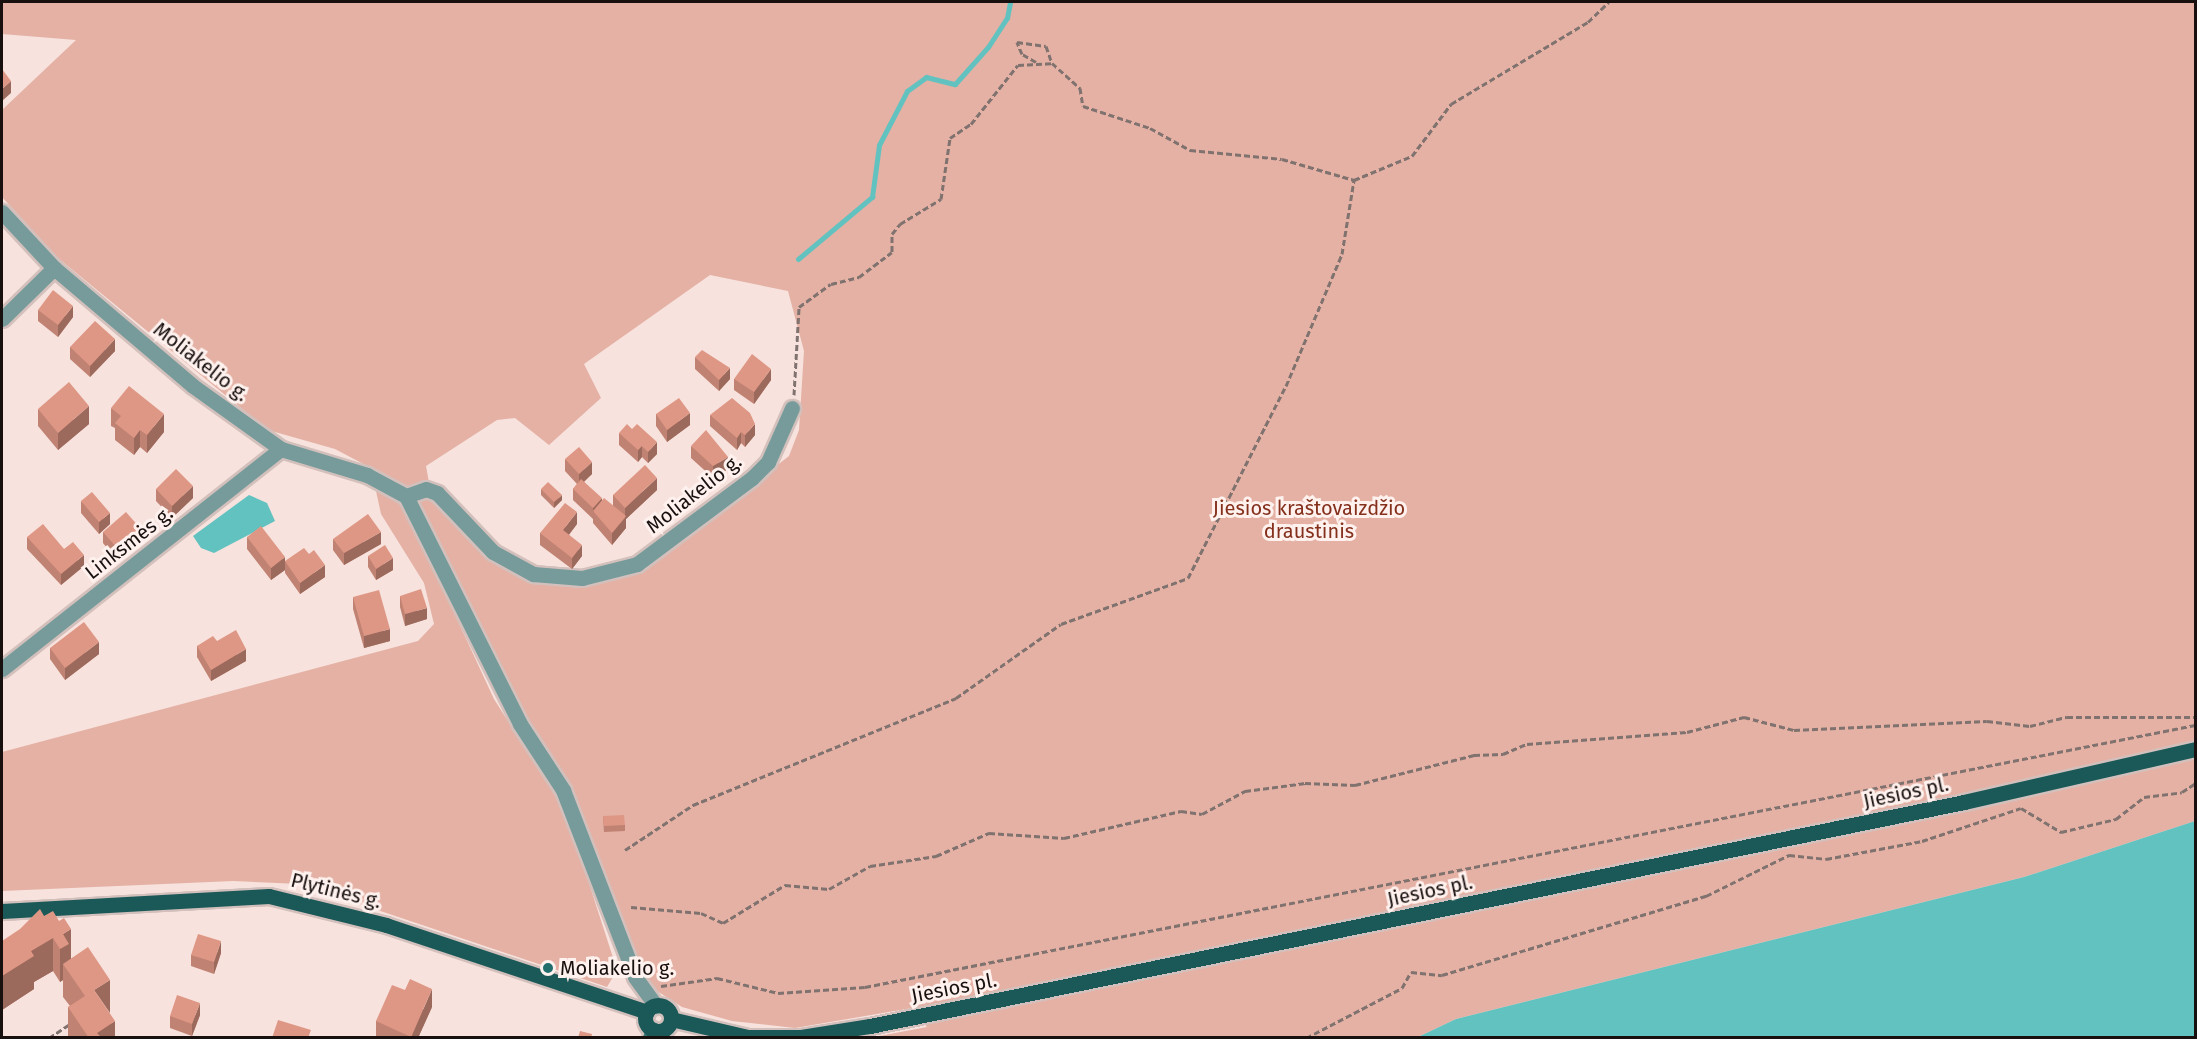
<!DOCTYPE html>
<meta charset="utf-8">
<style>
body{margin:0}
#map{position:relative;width:2197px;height:1039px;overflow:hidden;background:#f7e2dd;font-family:"Fira Sans",sans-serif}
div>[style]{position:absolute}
.green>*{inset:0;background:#e4b1a4}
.water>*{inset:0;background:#62c2c0}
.stream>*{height:5px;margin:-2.5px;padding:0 2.5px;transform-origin:2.5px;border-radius:2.5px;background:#62c2c0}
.path>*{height:3px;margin-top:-1.5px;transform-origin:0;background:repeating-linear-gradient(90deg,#80726f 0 6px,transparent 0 9px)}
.roads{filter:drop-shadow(2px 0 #d3c0bc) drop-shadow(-2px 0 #d3c0bc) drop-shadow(0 2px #d3c0bc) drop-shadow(0 -2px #d3c0bc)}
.street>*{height:15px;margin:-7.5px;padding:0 7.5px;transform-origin:7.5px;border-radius:7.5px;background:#769b9a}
.secondary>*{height:15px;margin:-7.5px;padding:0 7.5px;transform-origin:7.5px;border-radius:7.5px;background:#3b7675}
.primary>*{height:15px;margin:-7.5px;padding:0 7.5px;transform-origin:7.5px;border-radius:7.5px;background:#1b5958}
.primary>.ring{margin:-7.5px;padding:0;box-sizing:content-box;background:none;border:15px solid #1b5958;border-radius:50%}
.wall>*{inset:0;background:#c08272}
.shaded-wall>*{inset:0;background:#9c6a5d}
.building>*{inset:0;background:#df9785}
.dots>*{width:16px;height:16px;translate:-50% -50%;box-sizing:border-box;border:3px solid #fef1ee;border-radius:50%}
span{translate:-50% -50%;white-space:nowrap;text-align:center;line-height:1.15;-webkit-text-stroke:6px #fef1ee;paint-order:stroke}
.street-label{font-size:20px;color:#17100e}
.park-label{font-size:20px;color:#84301c}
.poi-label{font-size:20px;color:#17100e}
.left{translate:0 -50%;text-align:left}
.frame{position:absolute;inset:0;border:3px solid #17100e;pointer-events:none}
</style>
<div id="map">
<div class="green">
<i style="clip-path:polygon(evenodd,2px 2px,2195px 2px,2195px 821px,2024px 877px,1456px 1019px,1418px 1037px,874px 1037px,927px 1027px,912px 1008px,795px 1028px,732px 1021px,682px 1007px,635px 977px,592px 860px,407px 511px,494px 699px,556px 797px,575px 840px,617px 970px,607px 987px,300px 884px,233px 881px,2px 891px,2px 752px,418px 641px,434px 624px,424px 583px,381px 514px,371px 468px,335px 449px,268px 430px,58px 258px,2px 197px,2px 110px,76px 40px,2px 34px,2px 2px,710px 275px,788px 291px,804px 351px,799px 430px,789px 456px,643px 569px,583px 584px,531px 581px,490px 560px,432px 499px,426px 466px,497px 420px,515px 418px,549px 445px,601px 398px,584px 364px,710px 275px)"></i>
</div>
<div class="water">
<i style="clip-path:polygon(249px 495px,267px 503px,275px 521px,214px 553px,201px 548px,193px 536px)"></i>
<i style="clip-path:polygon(2195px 821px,2195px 1037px,1418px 1037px,1456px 1019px,2024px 877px)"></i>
</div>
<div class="stream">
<i style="left:798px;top:259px;width:97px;rotate:-40deg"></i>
<i style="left:872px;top:197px;width:52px;rotate:-82.3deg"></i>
<i style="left:879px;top:145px;width:61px;rotate:-62.6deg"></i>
<i style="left:907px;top:91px;width:24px;rotate:-36deg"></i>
<i style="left:926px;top:77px;width:30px;rotate:14deg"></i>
<i style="left:955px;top:84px;width:50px;rotate:-48.3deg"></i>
<i style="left:988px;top:47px;width:35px;rotate:-57deg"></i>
<i style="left:1007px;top:18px;width:16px;rotate:-79deg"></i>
</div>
<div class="path">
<i style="left:1036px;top:62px;width:16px;rotate:-150deg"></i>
<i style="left:1022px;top:54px;width:13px;rotate:-113deg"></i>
<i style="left:1017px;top:42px;width:29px;rotate:8deg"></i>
<i style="left:1046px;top:46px;width:18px;rotate:71deg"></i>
<i style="left:794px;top:395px;width:88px;rotate:-86.7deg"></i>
<i style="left:799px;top:307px;width:39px;rotate:-36deg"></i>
<i style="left:831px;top:284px;width:29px;rotate:-14deg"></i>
<i style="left:859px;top:277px;width:41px;rotate:-37.1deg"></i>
<i style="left:892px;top:252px;width:18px;rotate:-90deg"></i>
<i style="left:892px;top:234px;width:13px;rotate:-51deg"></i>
<i style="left:900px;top:224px;width:48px;rotate:-31.4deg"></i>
<i style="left:941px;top:199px;width:62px;rotate:-81.6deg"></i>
<i style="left:950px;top:138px;width:25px;rotate:-34deg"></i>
<i style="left:971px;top:124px;width:75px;rotate:-51.5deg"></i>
<i style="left:1018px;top:65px;width:34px;rotate:-3deg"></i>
<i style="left:1052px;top:63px;width:38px;rotate:42deg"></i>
<i style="left:1080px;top:88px;width:18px;rotate:81deg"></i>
<i style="left:1083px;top:106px;width:71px;rotate:18.2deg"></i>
<i style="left:1150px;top:128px;width:46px;rotate:28.8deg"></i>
<i style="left:1190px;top:150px;width:92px;rotate:5.6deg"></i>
<i style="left:1282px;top:159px;width:75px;rotate:16.3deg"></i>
<i style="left:1354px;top:180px;width:63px;rotate:-22.5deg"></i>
<i style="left:1412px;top:156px;width:65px;rotate:-53.1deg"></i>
<i style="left:1451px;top:104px;width:160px;rotate:-30.9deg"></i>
<i style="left:1588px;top:22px;width:29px;rotate:-44deg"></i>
<i style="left:625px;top:850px;width:82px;rotate:-33.5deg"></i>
<i style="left:693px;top:805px;width:284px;rotate:-22.1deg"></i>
<i style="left:956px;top:698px;width:128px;rotate:-35.2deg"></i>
<i style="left:1061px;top:624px;width:135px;rotate:-19.9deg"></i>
<i style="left:1188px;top:578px;width:216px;rotate:-63deg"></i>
<i style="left:1286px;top:386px;width:143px;rotate:-67deg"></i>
<i style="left:1342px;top:254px;width:75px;rotate:-80.8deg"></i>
<i style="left:631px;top:907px;width:70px;rotate:4.9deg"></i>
<i style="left:701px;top:913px;width:24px;rotate:24deg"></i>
<i style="left:723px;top:923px;width:73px;rotate:-31.5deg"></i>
<i style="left:785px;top:885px;width:44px;rotate:5.2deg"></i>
<i style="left:829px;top:889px;width:47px;rotate:-29.3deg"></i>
<i style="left:870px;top:866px;width:67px;rotate:-8.6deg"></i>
<i style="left:936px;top:856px;width:58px;rotate:-23.5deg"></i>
<i style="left:989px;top:833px;width:75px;rotate:3.8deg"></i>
<i style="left:1064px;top:838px;width:120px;rotate:-13deg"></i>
<i style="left:1181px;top:811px;width:21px;rotate:8deg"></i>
<i style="left:1202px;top:814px;width:49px;rotate:-28.1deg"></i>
<i style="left:1245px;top:791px;width:61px;rotate:-7.6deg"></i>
<i style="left:1305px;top:783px;width:50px;rotate:2.3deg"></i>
<i style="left:1355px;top:785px;width:123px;rotate:-14.1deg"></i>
<i style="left:1474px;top:755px;width:29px;rotate:-2deg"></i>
<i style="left:1503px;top:754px;width:26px;rotate:-23deg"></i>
<i style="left:1527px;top:744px;width:160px;rotate:-4.3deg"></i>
<i style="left:1687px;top:732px;width:59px;rotate:-14.7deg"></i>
<i style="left:1744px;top:717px;width:52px;rotate:14.6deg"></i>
<i style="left:1794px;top:730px;width:193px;rotate:-2.7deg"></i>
<i style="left:1987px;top:721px;width:43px;rotate:6.6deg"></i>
<i style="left:2030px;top:726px;width:38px;rotate:-14deg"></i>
<i style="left:2067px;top:717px;width:129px"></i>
<i style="left:661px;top:986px;width:57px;rotate:-8.1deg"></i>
<i style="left:717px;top:978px;width:63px;rotate:13.8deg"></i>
<i style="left:778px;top:993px;width:87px;rotate:-3.9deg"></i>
<i style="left:865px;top:987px;width:1357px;rotate:-11.14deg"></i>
<i style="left:49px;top:1038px;width:27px;rotate:-34deg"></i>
<i style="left:1306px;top:1038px;width:108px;rotate:-27.5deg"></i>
<i style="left:1402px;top:988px;width:18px;rotate:-61deg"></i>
<i style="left:1411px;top:972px;width:31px;rotate:6deg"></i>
<i style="left:1442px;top:975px;width:276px;rotate:-16.7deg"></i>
<i style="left:1706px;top:896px;width:93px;rotate:-26.3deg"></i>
<i style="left:1789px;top:855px;width:37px;rotate:6deg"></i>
<i style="left:1826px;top:859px;width:98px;rotate:-10.6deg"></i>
<i style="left:1922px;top:841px;width:104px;rotate:-18.4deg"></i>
<i style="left:2021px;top:808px;width:47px;rotate:31deg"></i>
<i style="left:2061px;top:832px;width:57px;rotate:-13.3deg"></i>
<i style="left:2116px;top:819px;width:36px;rotate:-38deg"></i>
<i style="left:2144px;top:797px;width:38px;rotate:-7deg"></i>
<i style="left:2182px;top:792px;width:17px;rotate:-33deg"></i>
</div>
<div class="roads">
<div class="street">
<i style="left:2px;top:212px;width:76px;rotate:47.1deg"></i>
<i style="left:54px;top:268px;width:182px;rotate:40.3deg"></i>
<i style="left:193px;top:386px;width:108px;rotate:35.6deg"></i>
<i style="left:281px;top:449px;width:90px;rotate:16.8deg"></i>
<i style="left:367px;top:475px;width:44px;rotate:28.3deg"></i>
<i style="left:406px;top:496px;width:255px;rotate:63.4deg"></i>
<i style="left:520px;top:724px;width:79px;rotate:56.9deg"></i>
<i style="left:563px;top:790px;width:200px;rotate:68.9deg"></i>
<i style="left:635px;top:977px;width:36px;rotate:54deg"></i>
<i style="left:2px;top:319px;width:73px;rotate:-44.4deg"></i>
<i style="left:406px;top:496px;width:21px;rotate:-19deg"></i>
<i style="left:426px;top:489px;width:12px;rotate:20deg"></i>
<i style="left:437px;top:493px;width:81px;rotate:46.5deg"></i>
<i style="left:493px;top:552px;width:46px;rotate:28.8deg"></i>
<i style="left:533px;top:574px;width:49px;rotate:4.7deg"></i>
<i style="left:582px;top:578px;width:57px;rotate:-14.3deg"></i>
<i style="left:637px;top:564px;width:144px;rotate:-36.8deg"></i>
<i style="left:752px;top:478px;width:23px;rotate:-45deg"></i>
<i style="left:768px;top:462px;width:59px;rotate:-66deg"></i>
<i style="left:2px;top:669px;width:355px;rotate:-38.3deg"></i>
</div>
<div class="secondary">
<i style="left:650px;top:1038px;width:9px;rotate:-69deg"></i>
</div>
<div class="primary">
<i style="left:2px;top:911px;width:267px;rotate:-3.2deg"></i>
<i style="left:269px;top:896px;width:121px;rotate:13.9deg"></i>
<i style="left:386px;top:925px;width:275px;rotate:18.4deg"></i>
<i class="ring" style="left:645px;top:1005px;width:11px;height:11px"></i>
<i style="left:671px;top:1019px;width:79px;rotate:13.2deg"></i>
<i style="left:748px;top:1037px;width:53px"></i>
<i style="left:801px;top:1037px;width:70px;rotate:-9.1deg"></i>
<i style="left:870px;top:1026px;width:1117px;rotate:-11.57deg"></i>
<i style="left:1964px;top:802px;width:238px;rotate:-12.9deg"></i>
</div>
</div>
<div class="wall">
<i style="clip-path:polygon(38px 310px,73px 317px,58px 337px,38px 321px)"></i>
<i style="clip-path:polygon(70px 347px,115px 351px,90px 377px,70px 359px)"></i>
<i style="clip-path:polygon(695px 357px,730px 379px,719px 391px,695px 369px)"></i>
<i style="clip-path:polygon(734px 379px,771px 380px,754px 404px,734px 390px)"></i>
<i style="clip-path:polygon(111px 408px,164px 432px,147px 453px,140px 447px,134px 455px,115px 440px,115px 428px,111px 426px)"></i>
<i style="clip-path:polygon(38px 409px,89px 424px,58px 450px,38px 426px)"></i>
<i style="clip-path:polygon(656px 414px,690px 425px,667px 442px,656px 426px)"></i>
<i style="clip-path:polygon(710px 415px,755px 435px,745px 447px,741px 443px,737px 450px,710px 426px)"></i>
<i style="clip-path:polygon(619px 433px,657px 454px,648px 463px,642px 457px,638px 462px,619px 445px)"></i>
<i style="clip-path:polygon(691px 446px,728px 469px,713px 478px,691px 458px)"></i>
<i style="clip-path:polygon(565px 459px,592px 474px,584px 482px,602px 501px,613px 506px,613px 495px,657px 490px,626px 519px,626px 528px,612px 545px,593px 523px,593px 519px,573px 500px,573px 489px,577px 484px,565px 471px)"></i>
<i style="clip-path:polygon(156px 489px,193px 498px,172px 518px,156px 501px)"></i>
<i style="clip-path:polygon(541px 489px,562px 500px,554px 508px,541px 495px)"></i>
<i style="clip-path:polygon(81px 501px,110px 524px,99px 534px,81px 513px)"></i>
<i style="clip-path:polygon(577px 524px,569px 535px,582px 556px,572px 569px,540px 545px,540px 533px)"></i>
<i style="clip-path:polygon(103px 532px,140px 540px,117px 560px,103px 543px)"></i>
<i style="clip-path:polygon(27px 537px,64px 549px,84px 566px,61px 585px,27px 549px)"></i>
<i style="clip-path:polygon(247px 537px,285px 561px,325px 577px,300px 594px,285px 573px,285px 570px,271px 580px,247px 549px)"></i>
<i style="clip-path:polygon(333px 539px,381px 544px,344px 565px,333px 550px)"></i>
<i style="clip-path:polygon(368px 556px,393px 570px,376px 580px,368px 567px)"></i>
<i style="clip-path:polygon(400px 596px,427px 619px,405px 626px,400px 607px)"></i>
<i style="clip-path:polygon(353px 597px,390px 641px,364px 648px,353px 609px)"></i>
<i style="clip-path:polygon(217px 641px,246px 661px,211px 681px,197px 657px,197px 646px)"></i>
<i style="clip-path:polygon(50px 648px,99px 654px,65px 680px,50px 659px)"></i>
<i style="clip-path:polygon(603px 816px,625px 825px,625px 831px,604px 832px)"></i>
<i style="clip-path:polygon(44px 916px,71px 958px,109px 1013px,115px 1038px,68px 1038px,68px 1007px,70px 1006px,63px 997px,63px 980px,60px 982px,53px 971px,34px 982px,34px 989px,2px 1010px)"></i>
<i style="clip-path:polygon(221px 953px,214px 974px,191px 966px,191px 955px)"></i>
<i style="clip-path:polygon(432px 1007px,418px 1038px,376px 1038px,376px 1021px)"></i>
<i style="clip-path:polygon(200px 1015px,192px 1036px,170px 1028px,170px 1016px)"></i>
</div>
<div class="shaded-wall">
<i style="clip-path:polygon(11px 81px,11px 93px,2px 101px,2px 89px)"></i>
<i style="clip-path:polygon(73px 306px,73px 317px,58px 337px,58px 325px)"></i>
<i style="clip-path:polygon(115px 339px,115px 351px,90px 377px,90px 366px)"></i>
<i style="clip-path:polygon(730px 368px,730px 379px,719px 391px,719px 380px)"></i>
<i style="clip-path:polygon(771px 369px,771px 380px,754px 404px,754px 392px)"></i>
<i style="clip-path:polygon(89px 406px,89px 424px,58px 450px,58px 433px)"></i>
<i style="clip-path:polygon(690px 413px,690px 425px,667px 442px,667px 430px)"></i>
<i style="clip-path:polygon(164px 414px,164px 432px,147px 453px,147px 435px)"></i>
<i style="clip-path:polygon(755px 424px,755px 435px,745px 447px,745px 435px)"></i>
<i style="clip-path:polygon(140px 430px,140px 447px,134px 455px,134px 438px)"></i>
<i style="clip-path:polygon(741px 432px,741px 443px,737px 450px,737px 438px)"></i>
<i style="clip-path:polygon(657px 442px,657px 454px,648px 463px,648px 452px)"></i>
<i style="clip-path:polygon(642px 446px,642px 457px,638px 462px,638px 450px)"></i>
<i style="clip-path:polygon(728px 457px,728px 469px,713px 478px,713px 466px)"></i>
<i style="clip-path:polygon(592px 462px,592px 474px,579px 486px,579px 474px)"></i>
<i style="clip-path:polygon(657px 478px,657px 490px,626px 519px,626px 528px,612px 545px,612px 533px,625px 518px,625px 508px)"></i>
<i style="clip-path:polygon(193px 486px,193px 498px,172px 518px,172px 506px)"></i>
<i style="clip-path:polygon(562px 495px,562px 500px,554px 508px,554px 502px)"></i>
<i style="clip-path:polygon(602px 498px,602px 510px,593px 512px,593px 508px)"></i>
<i style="clip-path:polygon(577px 512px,577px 524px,563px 542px,563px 530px)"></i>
<i style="clip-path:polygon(110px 513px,110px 524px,99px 534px,99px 522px)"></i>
<i style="clip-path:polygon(140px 528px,140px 540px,117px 560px,117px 548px)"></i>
<i style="clip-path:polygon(381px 532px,381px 544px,344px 565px,344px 553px)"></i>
<i style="clip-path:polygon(582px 545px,582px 556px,572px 569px,572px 558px)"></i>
<i style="clip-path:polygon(84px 555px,84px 566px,61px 585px,61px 574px)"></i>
<i style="clip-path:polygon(285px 557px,285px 570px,271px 580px,271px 568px)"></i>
<i style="clip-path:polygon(393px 558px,393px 570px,376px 580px,376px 569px)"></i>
<i style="clip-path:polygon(325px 565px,325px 577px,300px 594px,300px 583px)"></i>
<i style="clip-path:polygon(427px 608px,427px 619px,405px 626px,405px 614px)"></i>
<i style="clip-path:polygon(390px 629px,390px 641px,364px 648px,364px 636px)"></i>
<i style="clip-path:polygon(99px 642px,99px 654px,65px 680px,65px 668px)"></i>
<i style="clip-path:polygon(246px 649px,246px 661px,211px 681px,211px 670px)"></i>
<i style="clip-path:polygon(71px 929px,71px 962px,63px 964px,63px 980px,60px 982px,60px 949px,63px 934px)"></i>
<i style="clip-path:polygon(53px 938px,53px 971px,34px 982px,34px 989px,2px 1010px,2px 976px,31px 951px)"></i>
<i style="clip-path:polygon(221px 941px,221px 953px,214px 974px,214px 962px)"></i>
<i style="clip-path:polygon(110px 980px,110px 1013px,94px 990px)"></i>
<i style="clip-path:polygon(432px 989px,432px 1007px,418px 1038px,411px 1038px)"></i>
<i style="clip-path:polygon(200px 1003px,200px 1015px,192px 1036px,192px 1024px)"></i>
<i style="clip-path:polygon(115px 1021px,115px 1038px,97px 1038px,97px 1033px)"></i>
</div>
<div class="building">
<i style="clip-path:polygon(2px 69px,11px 81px,2px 89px)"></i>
<i style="clip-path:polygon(53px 290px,73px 306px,58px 325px,38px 310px)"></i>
<i style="clip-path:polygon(95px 321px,115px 339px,90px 366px,70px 347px)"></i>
<i style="clip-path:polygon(702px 350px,730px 368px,719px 380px,695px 357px)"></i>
<i style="clip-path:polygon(752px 354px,771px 369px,754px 392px,734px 379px)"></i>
<i style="clip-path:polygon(69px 382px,89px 406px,58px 433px,38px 409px)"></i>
<i style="clip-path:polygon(129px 386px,164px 414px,147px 435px,140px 430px,134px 438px,115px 423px,121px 416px,111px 408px)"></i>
<i style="clip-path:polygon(679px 398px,690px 413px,667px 430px,656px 414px)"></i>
<i style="clip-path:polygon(732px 398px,750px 413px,755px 424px,745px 435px,741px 432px,737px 438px,710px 415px)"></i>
<i style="clip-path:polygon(627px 424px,632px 429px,637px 424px,657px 442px,648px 452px,642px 446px,638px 450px,619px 433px)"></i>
<i style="clip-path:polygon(706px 430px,728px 457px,713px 466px,691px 446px)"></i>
<i style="clip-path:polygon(579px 447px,592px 462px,579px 474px,565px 459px)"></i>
<i style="clip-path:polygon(645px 465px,657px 478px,625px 508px,613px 495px)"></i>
<i style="clip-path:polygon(176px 469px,193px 486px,172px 506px,156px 489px)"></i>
<i style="clip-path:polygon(581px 479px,602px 498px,593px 508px,573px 489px)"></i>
<i style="clip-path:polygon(548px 482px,562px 495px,554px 502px,541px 489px)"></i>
<i style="clip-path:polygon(92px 492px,110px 513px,99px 522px,81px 501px)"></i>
<i style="clip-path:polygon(604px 498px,626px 516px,612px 533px,593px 511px)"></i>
<i style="clip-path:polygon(565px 503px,577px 512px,563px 530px,582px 545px,572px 558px,540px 533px)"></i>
<i style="clip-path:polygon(126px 512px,140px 528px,117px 548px,103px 532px)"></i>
<i style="clip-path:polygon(368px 514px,381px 532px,344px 553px,333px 539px)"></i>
<i style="clip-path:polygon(43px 524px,64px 549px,73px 542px,84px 555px,61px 574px,27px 537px)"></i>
<i style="clip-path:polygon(261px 526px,285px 557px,271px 568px,247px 537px)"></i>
<i style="clip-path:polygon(385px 545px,393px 558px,376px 569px,368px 556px)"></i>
<i style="clip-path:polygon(304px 548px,309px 554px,314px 550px,325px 565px,300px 583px,285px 561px)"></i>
<i style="clip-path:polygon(421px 589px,427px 608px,405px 614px,400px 596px)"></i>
<i style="clip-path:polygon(379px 590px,390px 629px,364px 636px,353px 597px)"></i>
<i style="clip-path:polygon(84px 622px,99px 642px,65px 668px,50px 648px)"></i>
<i style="clip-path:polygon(236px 630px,246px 649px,211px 670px,197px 646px,213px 636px,217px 641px)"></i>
<i style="clip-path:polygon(624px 815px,625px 825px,604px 826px,603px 816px)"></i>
<i style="clip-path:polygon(40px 909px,44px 916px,53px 911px,59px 921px,64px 918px,71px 929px,63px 934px,69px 944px,60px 949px,53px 938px,31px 951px,34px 956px,2px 976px,2px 941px,20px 929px)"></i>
<i style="clip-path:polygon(198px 934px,221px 941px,214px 962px,191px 955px)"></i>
<i style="clip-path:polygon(88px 947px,110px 980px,94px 990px,115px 1021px,97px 1033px,102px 1038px,89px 1038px,68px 1007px,85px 996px,63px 964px)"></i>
<i style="clip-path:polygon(410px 979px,432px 989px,411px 1037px,376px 1021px,392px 985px,405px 990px)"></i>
<i style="clip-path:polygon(177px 995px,200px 1003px,192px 1024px,170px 1016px)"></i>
<i style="clip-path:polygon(278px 1020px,311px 1030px,308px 1038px,272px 1038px)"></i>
<i style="clip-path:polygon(580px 1031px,592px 1034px,591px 1038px,578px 1038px)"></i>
</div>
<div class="dots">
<i style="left:548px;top:968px;background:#226e6d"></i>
</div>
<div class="street-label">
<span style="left:201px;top:362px;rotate:38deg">Moliakelio g.</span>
<span style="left:694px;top:494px;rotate:-38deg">Moliakelio g.</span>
<span style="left:129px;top:543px;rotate:-38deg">Linksmės g.</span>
<span style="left:1906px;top:793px;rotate:-12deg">Jiesios pl.</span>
<span style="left:336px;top:891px;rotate:14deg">Plytinės g.</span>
<span style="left:1430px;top:891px;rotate:-12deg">Jiesios pl.</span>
<span style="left:954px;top:988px;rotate:-11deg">Jiesios pl.</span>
</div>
<div class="park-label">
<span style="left:1309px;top:520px">Jiesios kraštovaizdžio<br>draustinis</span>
</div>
<div class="poi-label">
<span class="left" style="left:560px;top:968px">Moliakelio g.</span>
</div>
<div class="frame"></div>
</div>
